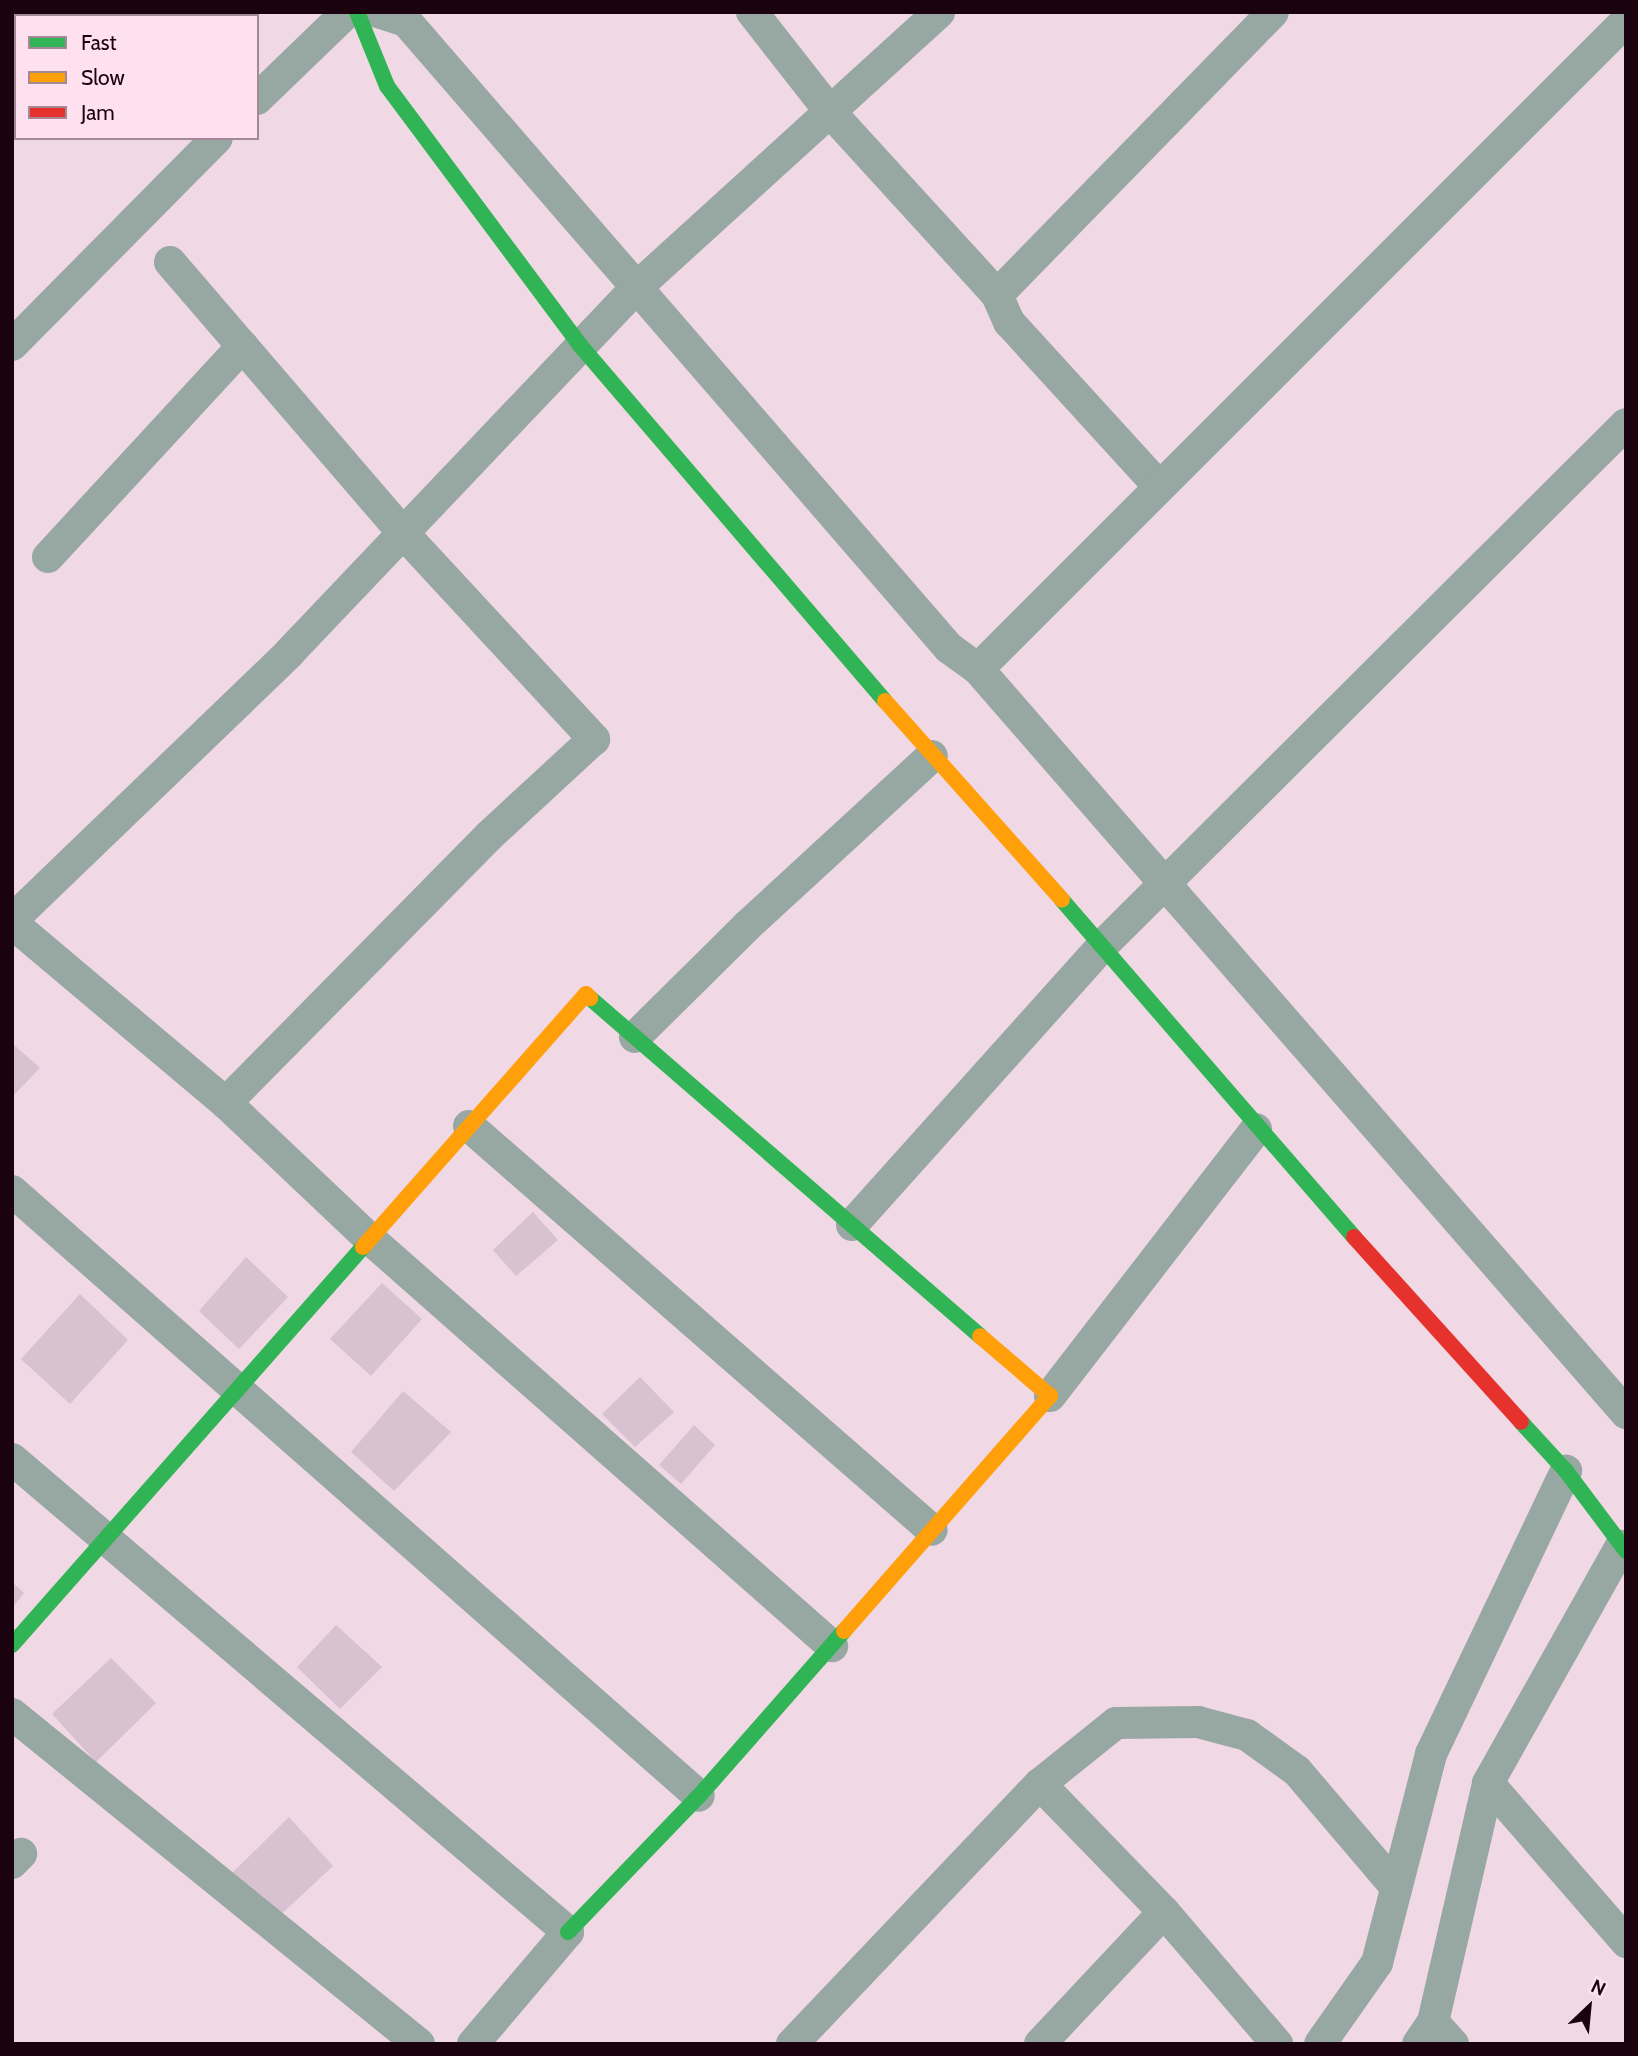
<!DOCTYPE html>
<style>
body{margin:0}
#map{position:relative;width:1638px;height:2056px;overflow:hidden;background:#f0d8e4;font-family:Cabin,sans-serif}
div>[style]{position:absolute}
.building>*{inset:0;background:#d8c1d1}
.street>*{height:32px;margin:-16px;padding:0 16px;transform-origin:16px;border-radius:16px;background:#97a7a1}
.fast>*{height:16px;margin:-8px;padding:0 8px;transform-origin:8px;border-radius:8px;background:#30b455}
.slow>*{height:16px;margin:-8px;padding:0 8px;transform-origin:8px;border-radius:8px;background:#ff9f0a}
.jam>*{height:16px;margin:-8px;padding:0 8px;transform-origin:8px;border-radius:8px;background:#e5322d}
span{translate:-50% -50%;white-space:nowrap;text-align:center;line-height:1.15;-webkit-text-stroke:5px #ffe0ee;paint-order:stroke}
.frame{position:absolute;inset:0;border:14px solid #1a030f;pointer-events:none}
.legend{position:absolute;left:14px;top:14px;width:245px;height:126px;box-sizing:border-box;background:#ffe0ee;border:2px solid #a38895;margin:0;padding:9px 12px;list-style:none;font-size:21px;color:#1a030f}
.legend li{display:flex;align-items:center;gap:14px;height:35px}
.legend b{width:35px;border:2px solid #a38895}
.north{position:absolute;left:1554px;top:1972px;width:70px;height:70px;-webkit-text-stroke:5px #ffe0ee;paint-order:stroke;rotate:26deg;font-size:19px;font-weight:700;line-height:28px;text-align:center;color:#1a030f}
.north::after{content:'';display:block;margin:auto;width:24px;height:32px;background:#1a030f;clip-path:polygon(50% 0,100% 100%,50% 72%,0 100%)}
</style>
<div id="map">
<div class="building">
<i style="clip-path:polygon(12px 1043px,40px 1068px,12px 1097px)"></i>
<i style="clip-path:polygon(533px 1212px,558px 1240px,516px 1276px,493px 1250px)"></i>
<i style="clip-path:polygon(246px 1257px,288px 1297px,239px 1349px,199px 1311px)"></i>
<i style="clip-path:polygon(382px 1283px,422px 1319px,371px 1376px,330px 1339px)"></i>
<i style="clip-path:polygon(80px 1294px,128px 1340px,70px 1404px,21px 1359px)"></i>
<i style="clip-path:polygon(640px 1377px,674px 1412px,635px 1447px,602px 1414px)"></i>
<i style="clip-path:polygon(403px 1391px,451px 1432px,394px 1491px,351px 1452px)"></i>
<i style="clip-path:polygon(694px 1425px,715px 1445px,681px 1484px,659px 1465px)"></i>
<i style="clip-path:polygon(12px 1582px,24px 1593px,12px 1608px)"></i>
<i style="clip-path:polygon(336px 1625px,382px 1667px,340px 1709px,297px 1667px)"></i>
<i style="clip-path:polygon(111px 1658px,156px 1703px,96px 1762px,52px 1714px)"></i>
<i style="clip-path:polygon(289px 1817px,333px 1866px,274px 1921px,229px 1876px)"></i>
</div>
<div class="street">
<i style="left:378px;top:12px;width:29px;rotate:18deg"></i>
<i style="left:406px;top:21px;width:829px;rotate:49.11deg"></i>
<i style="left:949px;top:648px;width:36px;rotate:36deg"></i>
<i style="left:978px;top:669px;width:987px;rotate:48.95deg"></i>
<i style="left:752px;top:12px;width:130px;rotate:51.9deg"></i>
<i style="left:832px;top:114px;width:245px;rotate:47.6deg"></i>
<i style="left:997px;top:295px;width:30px;rotate:66deg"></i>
<i style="left:1009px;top:322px;width:222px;rotate:47.6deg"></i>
<i style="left:75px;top:16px;width:4px;rotate:-63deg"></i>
<i style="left:257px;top:99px;width:125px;rotate:-44deg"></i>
<i style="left:12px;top:106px;width:6px;rotate:-51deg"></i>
<i style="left:170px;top:262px;width:359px;rotate:49.3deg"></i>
<i style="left:404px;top:534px;width:280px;rotate:47.2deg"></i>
<i style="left:594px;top:739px;width:143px;rotate:137.3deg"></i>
<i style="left:489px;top:836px;width:375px;rotate:134.6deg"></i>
<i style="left:997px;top:295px;width:395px;rotate:-45.7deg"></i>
<i style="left:12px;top:345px;width:291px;rotate:-45.3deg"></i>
<i style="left:48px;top:557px;width:287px;rotate:-47.3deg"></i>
<i style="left:978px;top:669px;width:916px;rotate:-45deg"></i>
<i style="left:12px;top:920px;width:385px;rotate:-43.9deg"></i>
<i style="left:289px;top:653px;width:504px;rotate:-46.45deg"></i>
<i style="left:636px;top:288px;width:410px;rotate:-42.3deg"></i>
<i style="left:12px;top:923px;width:280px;rotate:40.1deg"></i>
<i style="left:226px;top:1103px;width:198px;rotate:43.4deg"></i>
<i style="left:370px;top:1239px;width:616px;rotate:41.38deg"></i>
<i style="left:635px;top:1037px;width:158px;rotate:-44.7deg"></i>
<i style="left:747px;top:926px;width:251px;rotate:-42.6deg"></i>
<i style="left:469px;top:1126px;width:614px;rotate:41.11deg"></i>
<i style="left:12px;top:1191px;width:915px;rotate:41.37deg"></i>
<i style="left:852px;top:1225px;width:376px;rotate:-48.1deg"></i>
<i style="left:1103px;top:945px;width:738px;rotate:-44.89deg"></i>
<i style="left:1050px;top:1396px;width:337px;rotate:-52.3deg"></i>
<i style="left:12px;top:1459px;width:730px;rotate:40.39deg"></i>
<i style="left:568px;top:1932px;width:147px;rotate:130.3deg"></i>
<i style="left:12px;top:1714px;width:524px;rotate:39.04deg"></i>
<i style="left:1488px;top:1783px;width:211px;rotate:49deg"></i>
<i style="left:1040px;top:1784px;width:178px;rotate:45.9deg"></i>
<i style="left:1164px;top:1912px;width:174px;rotate:49.4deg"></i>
<i style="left:12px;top:1863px;width:13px;rotate:-45deg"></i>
<i style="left:1433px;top:2022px;width:30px;rotate:48deg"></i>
<i style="left:792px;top:2044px;width:359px;rotate:-46.4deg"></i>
<i style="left:1040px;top:1784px;width:97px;rotate:-38.8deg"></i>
<i style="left:1116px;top:1723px;width:82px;rotate:-0.7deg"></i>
<i style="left:1198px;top:1722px;width:51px;rotate:14.9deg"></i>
<i style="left:1247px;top:1735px;width:62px;rotate:35.8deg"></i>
<i style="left:1297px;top:1771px;width:150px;rotate:49.6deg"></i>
<i style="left:1040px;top:2044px;width:181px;rotate:-46.8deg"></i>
<i style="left:1320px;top:2044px;width:99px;rotate:-54.9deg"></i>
<i style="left:1377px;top:1963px;width:216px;rotate:-75.5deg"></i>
<i style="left:1431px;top:1754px;width:314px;rotate:-64.5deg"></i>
<i style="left:1418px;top:2044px;width:27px;rotate:-56deg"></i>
<i style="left:1433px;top:2022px;width:245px;rotate:-77deg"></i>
<i style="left:1488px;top:1783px;width:272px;rotate:-60.7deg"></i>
</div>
<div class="fast">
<i style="left:357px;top:12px;width:80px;rotate:67.9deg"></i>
<i style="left:387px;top:86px;width:322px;rotate:53.3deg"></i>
<i style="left:579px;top:344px;width:470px;rotate:49.4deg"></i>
<i style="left:1062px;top:900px;width:446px;rotate:49.1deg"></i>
<i style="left:590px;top:998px;width:516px;rotate:40.91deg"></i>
<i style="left:1521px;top:1422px;width:67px;rotate:47.4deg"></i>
<i style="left:1566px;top:1471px;width:100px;rotate:53.1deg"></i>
<i style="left:12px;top:1645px;width:531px;rotate:-48.59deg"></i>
<i style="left:568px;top:1932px;width:189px;rotate:-46.1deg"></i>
<i style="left:699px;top:1796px;width:220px;rotate:-48.7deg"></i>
</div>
<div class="slow">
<i style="left:885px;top:701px;width:266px;rotate:48.3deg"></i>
<i style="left:363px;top:1247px;width:337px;rotate:-48.6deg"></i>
<i style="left:586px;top:994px;width:6px;rotate:45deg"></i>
<i style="left:844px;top:1631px;width:313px;rotate:-48.8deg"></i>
<i style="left:1050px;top:1396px;width:92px;rotate:-139.4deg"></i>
</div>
<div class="jam">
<i style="left:1354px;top:1237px;width:249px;rotate:47.9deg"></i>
</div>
<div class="frame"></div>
<ul class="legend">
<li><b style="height:9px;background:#30b455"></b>Fast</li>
<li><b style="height:9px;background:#ff9f0a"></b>Slow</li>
<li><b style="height:9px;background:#e5322d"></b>Jam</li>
</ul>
<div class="north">N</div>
</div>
